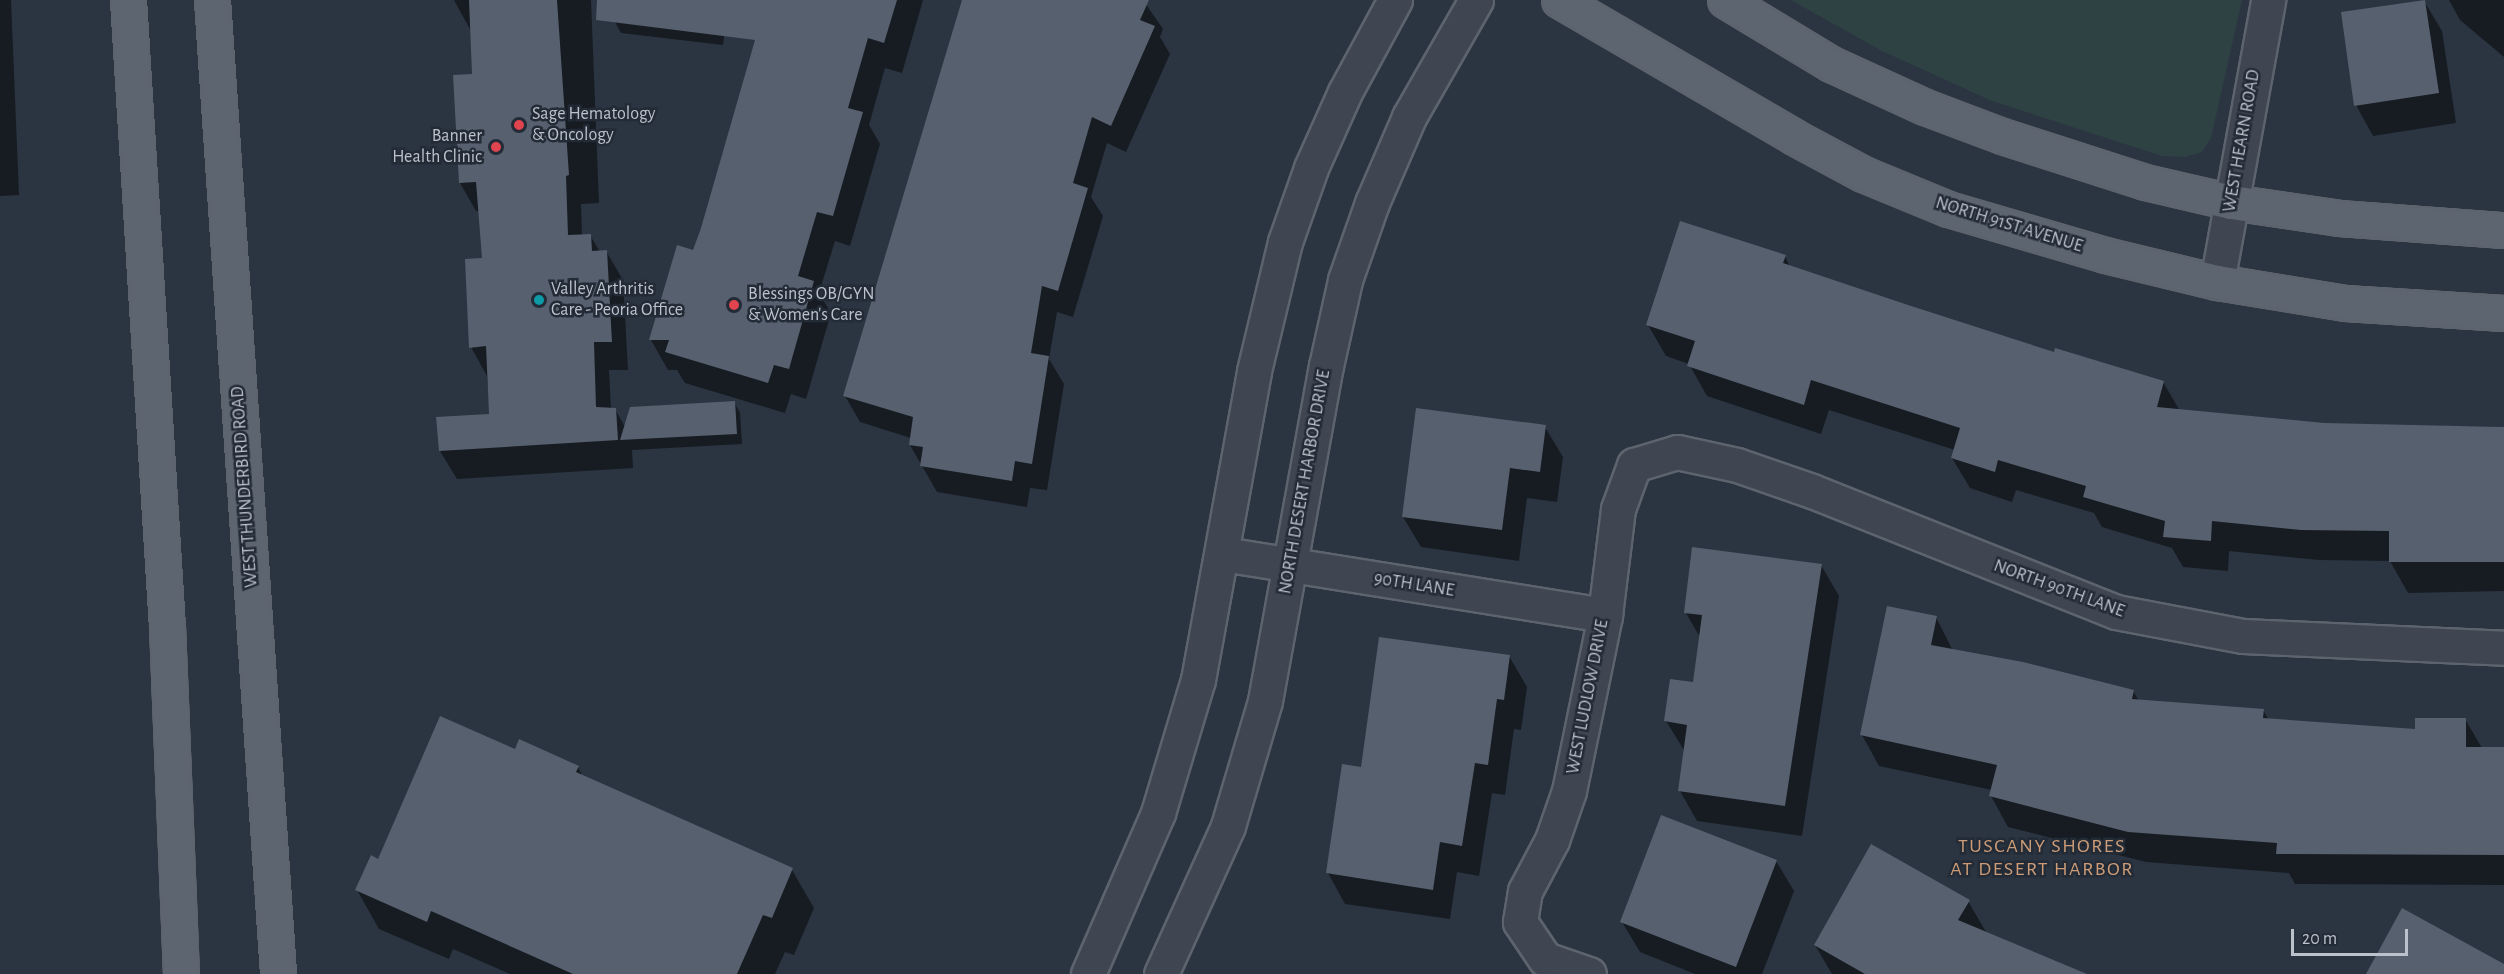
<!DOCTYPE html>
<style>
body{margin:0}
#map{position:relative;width:2504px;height:974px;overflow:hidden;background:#2b3441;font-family:"Alegreya Sans",sans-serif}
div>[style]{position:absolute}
.green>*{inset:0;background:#2e4243}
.shadow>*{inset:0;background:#0007}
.building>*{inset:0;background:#57606e}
.roads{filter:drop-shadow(2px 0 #5d646e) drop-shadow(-2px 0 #5d646e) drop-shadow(0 2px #5d646e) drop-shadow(0 -2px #5d646e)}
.minor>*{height:33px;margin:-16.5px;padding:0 16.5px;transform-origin:16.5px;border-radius:16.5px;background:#3f4651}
.major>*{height:33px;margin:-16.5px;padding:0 16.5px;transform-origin:16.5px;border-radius:16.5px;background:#5d6571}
.dots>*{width:16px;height:16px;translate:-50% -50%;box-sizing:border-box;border:3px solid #232b37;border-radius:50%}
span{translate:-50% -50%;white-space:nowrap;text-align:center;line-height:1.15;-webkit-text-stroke:5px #232b37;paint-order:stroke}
.poi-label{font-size:18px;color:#bcc2cb}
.left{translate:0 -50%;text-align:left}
.right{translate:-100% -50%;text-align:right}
.street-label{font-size:18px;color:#bcc2cb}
.neighbourhood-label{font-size:20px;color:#cb9c77;letter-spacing:1.5px}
.scale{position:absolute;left:2291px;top:929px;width:117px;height:27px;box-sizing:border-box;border:3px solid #bcc2cb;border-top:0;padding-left:8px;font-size:18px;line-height:21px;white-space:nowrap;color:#bcc2cb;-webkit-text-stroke:4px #232b37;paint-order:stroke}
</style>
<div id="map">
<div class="green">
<i style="clip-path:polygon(1791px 0,2242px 0,2211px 138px,2202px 152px,2185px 157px,2162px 156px,1992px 101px,1882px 51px)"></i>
</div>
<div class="shadow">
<i style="clip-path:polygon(0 0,11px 0,19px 195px,0 196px)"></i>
<i style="clip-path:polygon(454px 0,591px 0,599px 203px,581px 204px,582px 236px,590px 235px,600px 252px,606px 251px,623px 280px,628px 370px,609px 370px,611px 409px,615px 409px,625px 427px,734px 402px,740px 413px,742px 444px,632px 450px,633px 468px,457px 479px,440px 451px,490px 415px,487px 376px,471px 347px,483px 259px,480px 211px,476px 211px,460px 183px,473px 75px,472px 33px)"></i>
<i style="clip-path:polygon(618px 0,729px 0,723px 45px,621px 33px,615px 22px)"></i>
<i style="clip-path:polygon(768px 0,923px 0,902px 73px,885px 68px,869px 125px,880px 144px,850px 246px,835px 241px,819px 293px,831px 313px,806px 399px,791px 394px,785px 413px,685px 383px,677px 370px,668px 370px,651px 340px,678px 247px,694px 252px,702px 229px)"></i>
<i style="clip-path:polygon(963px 0,1143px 0,1163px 29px,1160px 37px,1170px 54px,1126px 152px,1107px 143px,1091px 197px,1103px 216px,1073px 317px,1057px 312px,1049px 359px,1064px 384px,1047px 490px,1030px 488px,1027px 507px,937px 492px,910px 445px,911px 438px,860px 422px,845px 396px)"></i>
<i style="clip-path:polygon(2449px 0,2504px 0,2504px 57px,2460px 20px)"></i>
<i style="clip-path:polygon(2424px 1px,2442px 31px,2456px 123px,2373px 136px,2356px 105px)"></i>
<i style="clip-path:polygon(1785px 256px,1790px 267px,2055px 354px,2163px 382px,2180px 411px,2324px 424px,2504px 427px,2504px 591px,2408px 593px,2390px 561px,2319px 560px,2229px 551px,2228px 571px,2183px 567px,2172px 548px,2102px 527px,2094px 513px,2016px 490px,2012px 502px,1970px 488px,1952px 458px,1955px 450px,1829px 410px,1821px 434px,1707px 396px,1689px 364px,1666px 356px,1648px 325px)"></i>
<i style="clip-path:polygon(1545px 427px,1563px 457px,1557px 502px,1527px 498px,1519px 561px,1421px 547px,1403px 517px)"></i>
<i style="clip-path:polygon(1821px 565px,1839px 596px,1802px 836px,1697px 821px,1680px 791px,1685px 752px,1666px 721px,1695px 684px,1701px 639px,1686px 613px)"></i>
<i style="clip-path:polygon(1936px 617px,1953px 651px,2133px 691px,2139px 701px,2263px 710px,2269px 720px,2417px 730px,2465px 719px,2482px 748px,2504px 748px,2504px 885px,2295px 884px,2289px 873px,2146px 862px,2008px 827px,1991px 796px,1992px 790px,1879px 766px,1862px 735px)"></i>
<i style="clip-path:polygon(1509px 656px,1527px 687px,1521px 730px,1514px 729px,1505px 795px,1492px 793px,1479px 876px,1457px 872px,1450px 919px,1345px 904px,1328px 873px,1362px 768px)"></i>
<i style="clip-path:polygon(515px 751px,578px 767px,583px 777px,792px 870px,814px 908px,794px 955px,785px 952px,775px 974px,510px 974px,453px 949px,449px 959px,379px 929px,357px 890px,379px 861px)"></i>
<i style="clip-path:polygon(1776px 861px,1794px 891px,1762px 974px,1695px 974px,1640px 952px,1622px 922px)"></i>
<i style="clip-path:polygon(1968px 901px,1986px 932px,2085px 974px,1832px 974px,1815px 945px)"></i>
</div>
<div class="building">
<i style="clip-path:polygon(469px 0,557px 0,569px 175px,566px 176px,568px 235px,591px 234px,592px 251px,607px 250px,612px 342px,594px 342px,596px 407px,616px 408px,618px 440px,439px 451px,436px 417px,489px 414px,486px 346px,469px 348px,465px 259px,482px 258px,476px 182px,459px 183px,453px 75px,472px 74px)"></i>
<i style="clip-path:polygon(597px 0,897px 0,884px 43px,868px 38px,848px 108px,863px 112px,833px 216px,817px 212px,798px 276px,814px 281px,789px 369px,774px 365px,768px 383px,665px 352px,669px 340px,649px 340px,677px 245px,693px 250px,701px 228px,755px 40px,596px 20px)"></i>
<i style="clip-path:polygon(962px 0,1149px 0,1140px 20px,1155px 26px,1111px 126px,1092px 117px,1073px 183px,1088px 188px,1058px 291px,1042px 286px,1031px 353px,1049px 356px,1032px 464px,1015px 461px,1012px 481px,920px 466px,923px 447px,909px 445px,913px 417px,843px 396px)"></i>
<i style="clip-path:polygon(2425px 0,2439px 93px,2354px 106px,2341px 12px)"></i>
<i style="clip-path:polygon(1680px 221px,1786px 255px,1783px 263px,1908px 305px,2054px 352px,2055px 348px,2164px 381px,2157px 407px,2324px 423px,2504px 427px,2504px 562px,2389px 562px,2389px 531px,2301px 530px,2212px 521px,2211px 541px,2163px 537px,2165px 521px,2083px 497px,2086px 486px,1998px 460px,1995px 472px,1951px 458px,1960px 428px,1811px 380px,1804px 405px,1687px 366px,1695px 341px,1646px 325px)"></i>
<i style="clip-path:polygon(735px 401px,737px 434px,620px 440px,630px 407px)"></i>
<i style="clip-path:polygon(1416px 408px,1546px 425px,1540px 472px,1510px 468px,1502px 530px,1402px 517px)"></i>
<i style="clip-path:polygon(1692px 547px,1822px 564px,1785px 806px,1678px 791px,1687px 725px,1664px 721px,1670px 679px,1693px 682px,1702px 615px,1684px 613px)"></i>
<i style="clip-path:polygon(1887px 606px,1937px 616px,1931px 645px,2023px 662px,2134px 690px,2132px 699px,2264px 709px,2263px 718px,2415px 729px,2415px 718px,2466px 718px,2466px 747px,2504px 747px,2504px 855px,2276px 854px,2277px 843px,2128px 832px,1989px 796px,1997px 765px,1860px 735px)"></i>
<i style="clip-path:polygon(1379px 637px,1510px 655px,1504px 700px,1497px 699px,1488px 765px,1475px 763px,1462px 846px,1440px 842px,1433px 890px,1326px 873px,1342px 764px,1361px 767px)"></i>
<i style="clip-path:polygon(440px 716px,515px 749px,519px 739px,579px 766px,576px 772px,793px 868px,772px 918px,763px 915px,737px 974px,573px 974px,431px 911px,427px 922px,355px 890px,371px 855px,378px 859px)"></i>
<i style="clip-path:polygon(1661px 815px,1777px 860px,1736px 967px,1620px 922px)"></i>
<i style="clip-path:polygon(1871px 844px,1970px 900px,1958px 920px,2087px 974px,1865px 974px,1814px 945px)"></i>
<i style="clip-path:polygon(2402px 908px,2504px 964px,2504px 974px,2366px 974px)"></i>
</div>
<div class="roads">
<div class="minor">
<i style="left:2217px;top:282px;width:287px;rotate:-79.7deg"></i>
<i style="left:1223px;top:554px;width:387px;rotate:9.1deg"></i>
<i style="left:1088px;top:974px;width:176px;rotate:-66.5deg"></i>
<i style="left:1158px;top:813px;width:139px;rotate:-73.3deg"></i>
<i style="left:1198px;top:680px;width:314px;rotate:-79.7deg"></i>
<i style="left:1254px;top:371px;width:133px;rotate:-76.5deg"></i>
<i style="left:1285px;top:242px;width:78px;rotate:-70.6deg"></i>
<i style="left:1311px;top:168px;width:83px;rotate:-65.9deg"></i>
<i style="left:1345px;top:92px;width:105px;rotate:-61.5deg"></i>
<i style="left:1161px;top:974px;width:162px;rotate:-65.6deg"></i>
<i style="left:1228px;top:826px;width:130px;rotate:-73.5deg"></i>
<i style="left:1265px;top:701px;width:341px;rotate:-79.7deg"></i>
<i style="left:1326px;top:366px;width:88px;rotate:-77.5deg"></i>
<i style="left:1345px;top:280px;width:82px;rotate:-70.7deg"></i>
<i style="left:1372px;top:203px;width:94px;rotate:-66.7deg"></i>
<i style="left:1409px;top:117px;width:135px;rotate:-60.2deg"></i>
<i style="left:1589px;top:974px;width:46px;rotate:-161.2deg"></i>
<i style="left:1545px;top:959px;width:45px;rotate:-124deg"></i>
<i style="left:1520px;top:922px;width:31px;rotate:-81deg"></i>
<i style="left:1525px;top:891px;width:58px;rotate:-62.1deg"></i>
<i style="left:1552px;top:840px;width:52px;rotate:-70.9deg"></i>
<i style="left:1569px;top:791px;width:180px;rotate:-78.4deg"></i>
<i style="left:1605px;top:615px;width:107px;rotate:-83deg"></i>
<i style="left:1618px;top:509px;width:47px;rotate:-70deg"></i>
<i style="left:1634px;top:465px;width:45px;rotate:-16.8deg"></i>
<i style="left:1677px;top:452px;width:61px;rotate:12.2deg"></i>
<i style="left:1737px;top:465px;width:79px;rotate:19.1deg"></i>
<i style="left:1812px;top:491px;width:327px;rotate:21.7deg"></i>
<i style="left:2116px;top:612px;width:129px;rotate:10.7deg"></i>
<i style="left:2243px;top:636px;width:261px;rotate:2.6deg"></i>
</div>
<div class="major">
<i style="left:128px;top:0;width:627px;rotate:86.44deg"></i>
<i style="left:167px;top:626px;width:348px;rotate:87.7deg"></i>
<i style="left:212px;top:0;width:976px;rotate:86.12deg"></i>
<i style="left:1559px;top:0;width:272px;rotate:30.2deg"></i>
<i style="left:1794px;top:137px;width:78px;rotate:28.2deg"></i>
<i style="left:1863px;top:174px;width:92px;rotate:22.4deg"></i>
<i style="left:1948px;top:209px;width:164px;rotate:16.3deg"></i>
<i style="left:2105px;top:255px;width:115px;rotate:13.6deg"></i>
<i style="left:2217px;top:282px;width:130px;rotate:9.3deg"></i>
<i style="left:2345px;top:303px;width:159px;rotate:3.6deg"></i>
<i style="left:1725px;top:0;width:124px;rotate:31.1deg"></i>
<i style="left:1831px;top:64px;width:103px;rotate:24.6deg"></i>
<i style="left:1925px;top:107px;width:82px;rotate:20.6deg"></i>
<i style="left:2002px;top:136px;width:150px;rotate:17.8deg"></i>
<i style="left:2145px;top:182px;width:88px;rotate:13.1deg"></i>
<i style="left:2231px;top:202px;width:109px;rotate:8.4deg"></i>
<i style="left:2339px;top:218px;width:165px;rotate:4.2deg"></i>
</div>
</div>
<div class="dots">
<i style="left:519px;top:125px;background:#e0444e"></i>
<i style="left:496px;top:147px;background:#e0444e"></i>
<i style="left:539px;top:300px;background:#0f9aa8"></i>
<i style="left:734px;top:305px;background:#e0444e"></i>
</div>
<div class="poi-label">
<span class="left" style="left:532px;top:125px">Sage Hematology<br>&amp; Oncology</span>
<span class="right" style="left:482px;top:147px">Banner<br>Health Clinic</span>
<span class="left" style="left:551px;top:300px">Valley Arthritis<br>Care - Peoria Office</span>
<span class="left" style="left:748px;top:305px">Blessings OB/GYN<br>&amp; Women's Care</span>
</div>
<div class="street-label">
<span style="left:2242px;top:141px;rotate:-80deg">WEST HEARN ROAD</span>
<span style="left:2009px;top:225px;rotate:17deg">NORTH 91ST AVENUE</span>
<span style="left:1305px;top:482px;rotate:-80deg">NORTH DESERT HARBOR DRIVE</span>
<span style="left:245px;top:487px;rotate:-94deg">WEST THUNDERBIRD ROAD</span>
<span style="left:1414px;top:585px;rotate:9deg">90TH LANE</span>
<span style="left:2059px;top:589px;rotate:20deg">NORTH 90TH LANE</span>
<span style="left:1588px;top:697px;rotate:-79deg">WEST LUDLOW DRIVE</span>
</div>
<div class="neighbourhood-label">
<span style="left:2042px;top:858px">TUSCANY SHORES<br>AT DESERT HARBOR</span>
</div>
<div class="scale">20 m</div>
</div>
